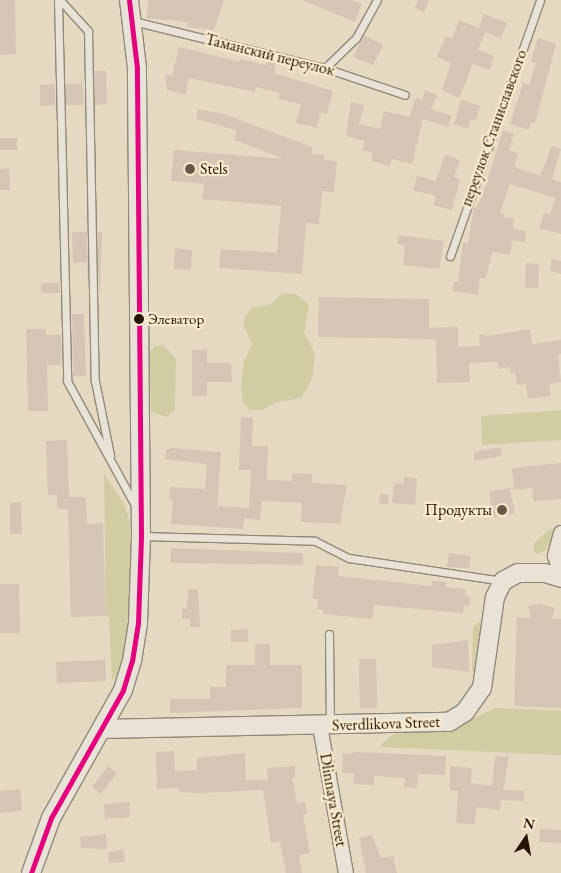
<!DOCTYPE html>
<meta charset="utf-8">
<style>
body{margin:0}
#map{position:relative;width:561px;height:873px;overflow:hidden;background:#e5dac1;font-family:"EB Garamond",serif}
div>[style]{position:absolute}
.green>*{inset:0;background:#d1cca2}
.building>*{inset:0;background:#d4c5b5}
.roads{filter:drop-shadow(1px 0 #918878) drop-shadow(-1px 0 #918878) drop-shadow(0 1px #918878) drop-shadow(0 -1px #918878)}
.service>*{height:7px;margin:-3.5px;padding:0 3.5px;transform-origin:3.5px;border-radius:3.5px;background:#e9e3d7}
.minor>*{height:14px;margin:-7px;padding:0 7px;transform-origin:7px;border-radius:7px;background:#e9e3d7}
.tertiary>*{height:18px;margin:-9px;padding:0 9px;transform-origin:9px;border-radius:9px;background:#e9e3d7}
.bus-1>*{height:5px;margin:-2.5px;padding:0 2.5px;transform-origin:2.5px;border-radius:2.5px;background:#e5007d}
.dots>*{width:14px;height:14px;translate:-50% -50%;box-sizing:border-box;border:2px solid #f8ebcd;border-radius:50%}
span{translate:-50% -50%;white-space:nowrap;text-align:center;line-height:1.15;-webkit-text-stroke:4.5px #f8ebcd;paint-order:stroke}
.bus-label{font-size:15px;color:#251304}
.left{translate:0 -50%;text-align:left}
.street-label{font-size:16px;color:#251304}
.poi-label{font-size:16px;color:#251304}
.right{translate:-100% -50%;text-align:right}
.north{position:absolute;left:501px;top:813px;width:50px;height:50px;-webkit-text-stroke:4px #f8ebcd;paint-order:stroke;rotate:12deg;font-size:14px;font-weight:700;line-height:20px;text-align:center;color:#251304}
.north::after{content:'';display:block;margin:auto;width:18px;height:22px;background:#251304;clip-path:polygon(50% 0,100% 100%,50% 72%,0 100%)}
</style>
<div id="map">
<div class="green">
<i style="clip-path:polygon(282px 293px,296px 294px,309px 305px,304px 332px,315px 354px,312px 379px,301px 398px,277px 402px,262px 410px,250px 410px,243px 402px,241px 386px,244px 362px,252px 344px,244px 326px,244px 318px,251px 308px,271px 304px)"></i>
<i style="clip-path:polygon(163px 345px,176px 359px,175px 409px,167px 417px,151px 412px,150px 352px,154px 346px)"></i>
<i style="clip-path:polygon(561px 410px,561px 440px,482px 445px,481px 416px)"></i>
<i style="clip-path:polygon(104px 474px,123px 502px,130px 522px,131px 624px,120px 672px,112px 681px,109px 618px,106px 616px)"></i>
<i style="clip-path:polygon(550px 529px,555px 529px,556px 533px,545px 551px,537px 554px,533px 551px,535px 542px)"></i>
<i style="clip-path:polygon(483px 619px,477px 673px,475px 673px,472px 671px,473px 627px)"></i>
<i style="clip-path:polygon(496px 708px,561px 711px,561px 755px,379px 747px,393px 734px,445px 731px)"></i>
</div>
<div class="building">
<i style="clip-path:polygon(0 0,15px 0,16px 54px,0 55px)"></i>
<i style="clip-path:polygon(148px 0,224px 0,214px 30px,187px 27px,187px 22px,147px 18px)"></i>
<i style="clip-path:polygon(302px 0,352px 0,362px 4px,355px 22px)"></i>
<i style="clip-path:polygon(418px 0,429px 0,424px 12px,415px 8px)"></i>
<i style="clip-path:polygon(484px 14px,507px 23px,501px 38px,485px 32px,478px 50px,494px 56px,489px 70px,473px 64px,459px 98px,442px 90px,451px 63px,437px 57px,446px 36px,452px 39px,459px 20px,479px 28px)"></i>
<i style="clip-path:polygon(364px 35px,383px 45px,373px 65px,353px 57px)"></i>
<i style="clip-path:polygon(538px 38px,556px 44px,535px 123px,531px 122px,529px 130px,510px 124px,523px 83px,529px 85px,536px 63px,531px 61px)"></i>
<i style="clip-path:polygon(179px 47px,240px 62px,240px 59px,266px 65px,267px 61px,276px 63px,274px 73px,333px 91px,327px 114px,321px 112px,317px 128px,296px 123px,301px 104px,278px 99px,280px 93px,256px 87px,255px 92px,189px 78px,185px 95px,167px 90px,165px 74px,172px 76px)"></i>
<i style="clip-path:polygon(81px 71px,84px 105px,66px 105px,65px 84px,81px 84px)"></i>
<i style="clip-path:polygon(94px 71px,106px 71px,107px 104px,95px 105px)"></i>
<i style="clip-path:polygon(55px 84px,55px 105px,40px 106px,40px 85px)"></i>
<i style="clip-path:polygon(425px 90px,437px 95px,431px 109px,452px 116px,448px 127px,423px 119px,412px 164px,392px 159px,390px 166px,371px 161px,373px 153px,362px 150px,365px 141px,346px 136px,351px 102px,364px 105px,359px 124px,380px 129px,384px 111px,409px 117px,416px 98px,422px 100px)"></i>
<i style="clip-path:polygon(461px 100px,480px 106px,476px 121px,471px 119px,468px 129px,454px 124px)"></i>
<i style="clip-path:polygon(198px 109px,224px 114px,312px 147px,312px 154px,324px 155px,324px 160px,337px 161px,334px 192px,322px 191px,319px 224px,306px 223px,302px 274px,219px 268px,221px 249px,277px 253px,281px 206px,202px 199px,204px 184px,171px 181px,174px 150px,284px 159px,235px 140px,236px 130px,196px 119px)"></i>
<i style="clip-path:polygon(503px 130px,514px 134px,509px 150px,518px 153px,514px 167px,540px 176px,552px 146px,561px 149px,552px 179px,561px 182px,561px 234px,539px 228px,544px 213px,550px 215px,555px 198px,510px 184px,500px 213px,504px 213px,504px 217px,514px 218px,513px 229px,526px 231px,525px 242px,512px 240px,510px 255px,492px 252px,486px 278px,480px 278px,478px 295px,453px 291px,454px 282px,458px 282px,463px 242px,468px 243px,474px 207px,477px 207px,485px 188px)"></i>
<i style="clip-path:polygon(0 138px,17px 138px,17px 150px,0 150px)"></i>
<i style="clip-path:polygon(445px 155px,460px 160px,454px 177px,460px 179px,452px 210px,433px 205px,436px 196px,413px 190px,417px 176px,436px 181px)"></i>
<i style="clip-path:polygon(9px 168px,10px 190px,0 190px,0 169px)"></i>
<i style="clip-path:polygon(72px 232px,87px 232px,88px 292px,87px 262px,73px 263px)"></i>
<i style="clip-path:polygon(97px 232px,102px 232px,100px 292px,99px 292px)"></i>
<i style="clip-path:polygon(399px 235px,444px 241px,439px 269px,403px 265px,405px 245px,398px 244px)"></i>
<i style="clip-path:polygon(175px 248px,192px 250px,191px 270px,174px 269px)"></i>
<i style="clip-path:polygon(552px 259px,561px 261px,561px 274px,550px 271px)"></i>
<i style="clip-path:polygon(526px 263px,539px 264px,538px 288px,525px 288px)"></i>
<i style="clip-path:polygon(41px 283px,59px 283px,60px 293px,41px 293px)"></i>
<i style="clip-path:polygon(319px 297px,429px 299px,429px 328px,458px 327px,458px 347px,480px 346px,479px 334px,488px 336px,530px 329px,532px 344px,561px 340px,561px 354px,558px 355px,561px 382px,549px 384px,551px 396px,528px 399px,526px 384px,517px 385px,515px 373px,511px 374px,510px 367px,498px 369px,497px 362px,469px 363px,470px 382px,437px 383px,436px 339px,318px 337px)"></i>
<i style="clip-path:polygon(72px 314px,84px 314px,86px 376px,73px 376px)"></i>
<i style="clip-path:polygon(26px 329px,46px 329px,46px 335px,61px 335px,61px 365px,47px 365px,48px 411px,28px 411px)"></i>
<i style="clip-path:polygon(207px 349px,207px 363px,231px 363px,232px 382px,207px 382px,207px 396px,192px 396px,192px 350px)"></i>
<i style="clip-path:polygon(241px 417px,253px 418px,252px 446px,268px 446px,267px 480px,292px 481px,292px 473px,312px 474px,312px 483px,347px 485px,340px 524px,301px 522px,302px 503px,262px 501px,260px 520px,244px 518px,243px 529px,171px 524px,173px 500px,169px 499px,170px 487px,205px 489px,207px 464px,165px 459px,166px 450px,172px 448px,221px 452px,217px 506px,249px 508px,251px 470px,239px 470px)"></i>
<i style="clip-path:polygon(67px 440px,69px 497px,86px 497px,87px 524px,103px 523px,106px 616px,71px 617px,68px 509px,57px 509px,57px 495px,48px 495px,46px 441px)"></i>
<i style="clip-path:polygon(500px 447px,502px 456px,474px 461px,474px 452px)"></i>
<i style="clip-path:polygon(561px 463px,561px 499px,534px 501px,532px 488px,514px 490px,512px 468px)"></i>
<i style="clip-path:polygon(404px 477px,417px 478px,415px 505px,392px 503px,394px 483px,403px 484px)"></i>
<i style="clip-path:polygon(510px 488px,515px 514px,493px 517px,489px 492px)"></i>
<i style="clip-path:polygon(380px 494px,389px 495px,388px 504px,379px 504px)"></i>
<i style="clip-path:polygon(21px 502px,22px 534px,10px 534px,10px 503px)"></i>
<i style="clip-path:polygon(171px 548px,303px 553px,303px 565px,170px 563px)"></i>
<i style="clip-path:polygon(449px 553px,471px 556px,469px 568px,447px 567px)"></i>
<i style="clip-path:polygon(316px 565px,339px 567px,338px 576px,432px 586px,432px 581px,446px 582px,446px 587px,466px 589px,465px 596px,470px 597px,469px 606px,464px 605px,463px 613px,374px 605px,372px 619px,323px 614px,323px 610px,317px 609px,318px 599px,312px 598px)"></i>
<i style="clip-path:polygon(0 584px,19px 584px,20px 633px,0 633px)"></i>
<i style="clip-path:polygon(188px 589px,198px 589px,200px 627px,190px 627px,190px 619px,182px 619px,182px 608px,187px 609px)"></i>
<i style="clip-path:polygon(540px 604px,555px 608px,552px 619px,561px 619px,561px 708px,514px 706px,517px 617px,531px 618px,528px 606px)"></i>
<i style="clip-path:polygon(248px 629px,248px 642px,231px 642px,231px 630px)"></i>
<i style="clip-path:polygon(468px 640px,469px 672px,432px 667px,432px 645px)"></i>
<i style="clip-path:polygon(255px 644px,270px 644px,270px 665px,302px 665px,302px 708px,170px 713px,170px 699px,210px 699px,210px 687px,226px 687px,226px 665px,255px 665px)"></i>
<i style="clip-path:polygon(359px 659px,376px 659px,377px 708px,360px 708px)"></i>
<i style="clip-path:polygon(105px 660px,106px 681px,57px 683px,56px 662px)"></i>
<i style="clip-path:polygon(174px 751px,175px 771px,197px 770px,197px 758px,245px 753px,246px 780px,268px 780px,267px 768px,295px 766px,295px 778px,292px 778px,297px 803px,305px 802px,307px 814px,303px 815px,310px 853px,299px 855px,302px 873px,286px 873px,280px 842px,271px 843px,263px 790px,198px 793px,180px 792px,179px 788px,157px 789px,156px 752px)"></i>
<i style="clip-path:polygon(358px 752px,446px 756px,445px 775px,418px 774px,417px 788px,404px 787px,405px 778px,374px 776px,374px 785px,353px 784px,354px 773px,342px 773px,343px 754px)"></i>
<i style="clip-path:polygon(495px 756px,509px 757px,503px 790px,524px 791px,524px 801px,501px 800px,500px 810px,476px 807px,475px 824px,456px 823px,458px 791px,450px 790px,450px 766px,472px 768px,471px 783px,492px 786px)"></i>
<i style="clip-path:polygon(108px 766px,117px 773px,101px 794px,92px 787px)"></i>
<i style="clip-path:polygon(20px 789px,22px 811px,0 813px,0 791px)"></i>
<i style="clip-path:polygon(129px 802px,130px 817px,105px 819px,104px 804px)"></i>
<i style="clip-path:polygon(540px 829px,561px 830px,561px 843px,539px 842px)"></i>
<i style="clip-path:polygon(106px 834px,107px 849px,81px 848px,80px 837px)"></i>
<i style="clip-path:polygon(372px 835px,381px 858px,393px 856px,397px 873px,366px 873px,359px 838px)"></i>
<i style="clip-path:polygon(123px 850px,125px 862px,109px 863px,108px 852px)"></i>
</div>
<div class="roads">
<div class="service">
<i style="left:58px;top:0;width:381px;rotate:88.6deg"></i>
<i style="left:67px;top:381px;width:144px;rotate:61.3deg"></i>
<i style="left:60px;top:0;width:42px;rotate:47.9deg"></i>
<i style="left:88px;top:31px;width:350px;rotate:88.9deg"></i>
<i style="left:95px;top:381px;width:76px;rotate:78.5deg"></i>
<i style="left:133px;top:21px;width:198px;rotate:13.8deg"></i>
<i style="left:325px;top:68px;width:84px;rotate:18.6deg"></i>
<i style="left:325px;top:68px;width:43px;rotate:-44.1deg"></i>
<i style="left:356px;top:38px;width:43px;rotate:-61.1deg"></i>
<i style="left:450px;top:256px;width:271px;rotate:-70.6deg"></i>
<i style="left:141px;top:536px;width:174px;rotate:1.6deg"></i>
<i style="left:315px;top:541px;width:38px;rotate:27deg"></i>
<i style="left:349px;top:558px;width:155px;rotate:8.5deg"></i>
<i style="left:329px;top:634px;width:89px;rotate:89.4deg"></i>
</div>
<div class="minor">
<i style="left:561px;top:533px;width:24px;rotate:105deg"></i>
<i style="left:555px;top:556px;width:18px;rotate:71deg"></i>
<i style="left:320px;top:726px;width:149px;rotate:80deg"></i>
</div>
<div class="tertiary">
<i style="left:102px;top:729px;width:347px;rotate:-1.2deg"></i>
<i style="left:449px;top:722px;width:19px;rotate:-32deg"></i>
<i style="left:465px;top:712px;width:29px;rotate:-55deg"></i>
<i style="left:482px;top:688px;width:92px;rotate:-81.9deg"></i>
<i style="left:495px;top:597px;width:18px;rotate:-63deg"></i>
<i style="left:503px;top:581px;width:17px;rotate:-28deg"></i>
<i style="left:518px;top:573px;width:27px"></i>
<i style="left:545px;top:573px;width:17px;rotate:17deg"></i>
<i style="left:31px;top:873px;width:59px;rotate:-70deg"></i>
<i style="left:51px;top:818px;width:147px;rotate:-60.6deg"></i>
<i style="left:123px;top:690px;width:30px;rotate:-73deg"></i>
<i style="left:132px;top:661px;width:38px;rotate:-81deg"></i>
<i style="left:138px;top:623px;width:87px;rotate:-88deg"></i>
<i style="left:141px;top:536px;width:468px;rotate:-90.5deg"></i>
<i style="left:137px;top:68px;width:68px;rotate:-96.7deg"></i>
</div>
</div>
<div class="bus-1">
<i style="left:31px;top:873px;width:59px;rotate:-70deg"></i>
<i style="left:51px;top:818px;width:147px;rotate:-60.6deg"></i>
<i style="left:123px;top:690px;width:30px;rotate:-73deg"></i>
<i style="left:132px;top:661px;width:38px;rotate:-81deg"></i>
<i style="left:138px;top:623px;width:87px;rotate:-88deg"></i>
<i style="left:141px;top:536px;width:468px;rotate:-90.5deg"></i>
<i style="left:137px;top:68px;width:68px;rotate:-96.7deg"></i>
</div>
<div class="dots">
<i style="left:190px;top:169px;background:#685946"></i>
<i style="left:139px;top:319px;background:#251304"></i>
<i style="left:502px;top:510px;background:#685946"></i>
</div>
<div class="bus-label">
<span class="left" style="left:148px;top:319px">Элеватор</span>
</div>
<div class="street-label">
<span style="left:270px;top:55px;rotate:14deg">Таманский переулок</span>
<span style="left:494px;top:128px;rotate:-70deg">переулок Станиславского</span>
<span style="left:386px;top:724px;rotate:-2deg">Sverdlikova Street</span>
<span style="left:333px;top:800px;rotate:80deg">Dlinnaya Street</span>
</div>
<div class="poi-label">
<span class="left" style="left:200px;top:169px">Stels</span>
<span class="right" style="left:492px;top:510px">Продукты</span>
</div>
<div class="north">N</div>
</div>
